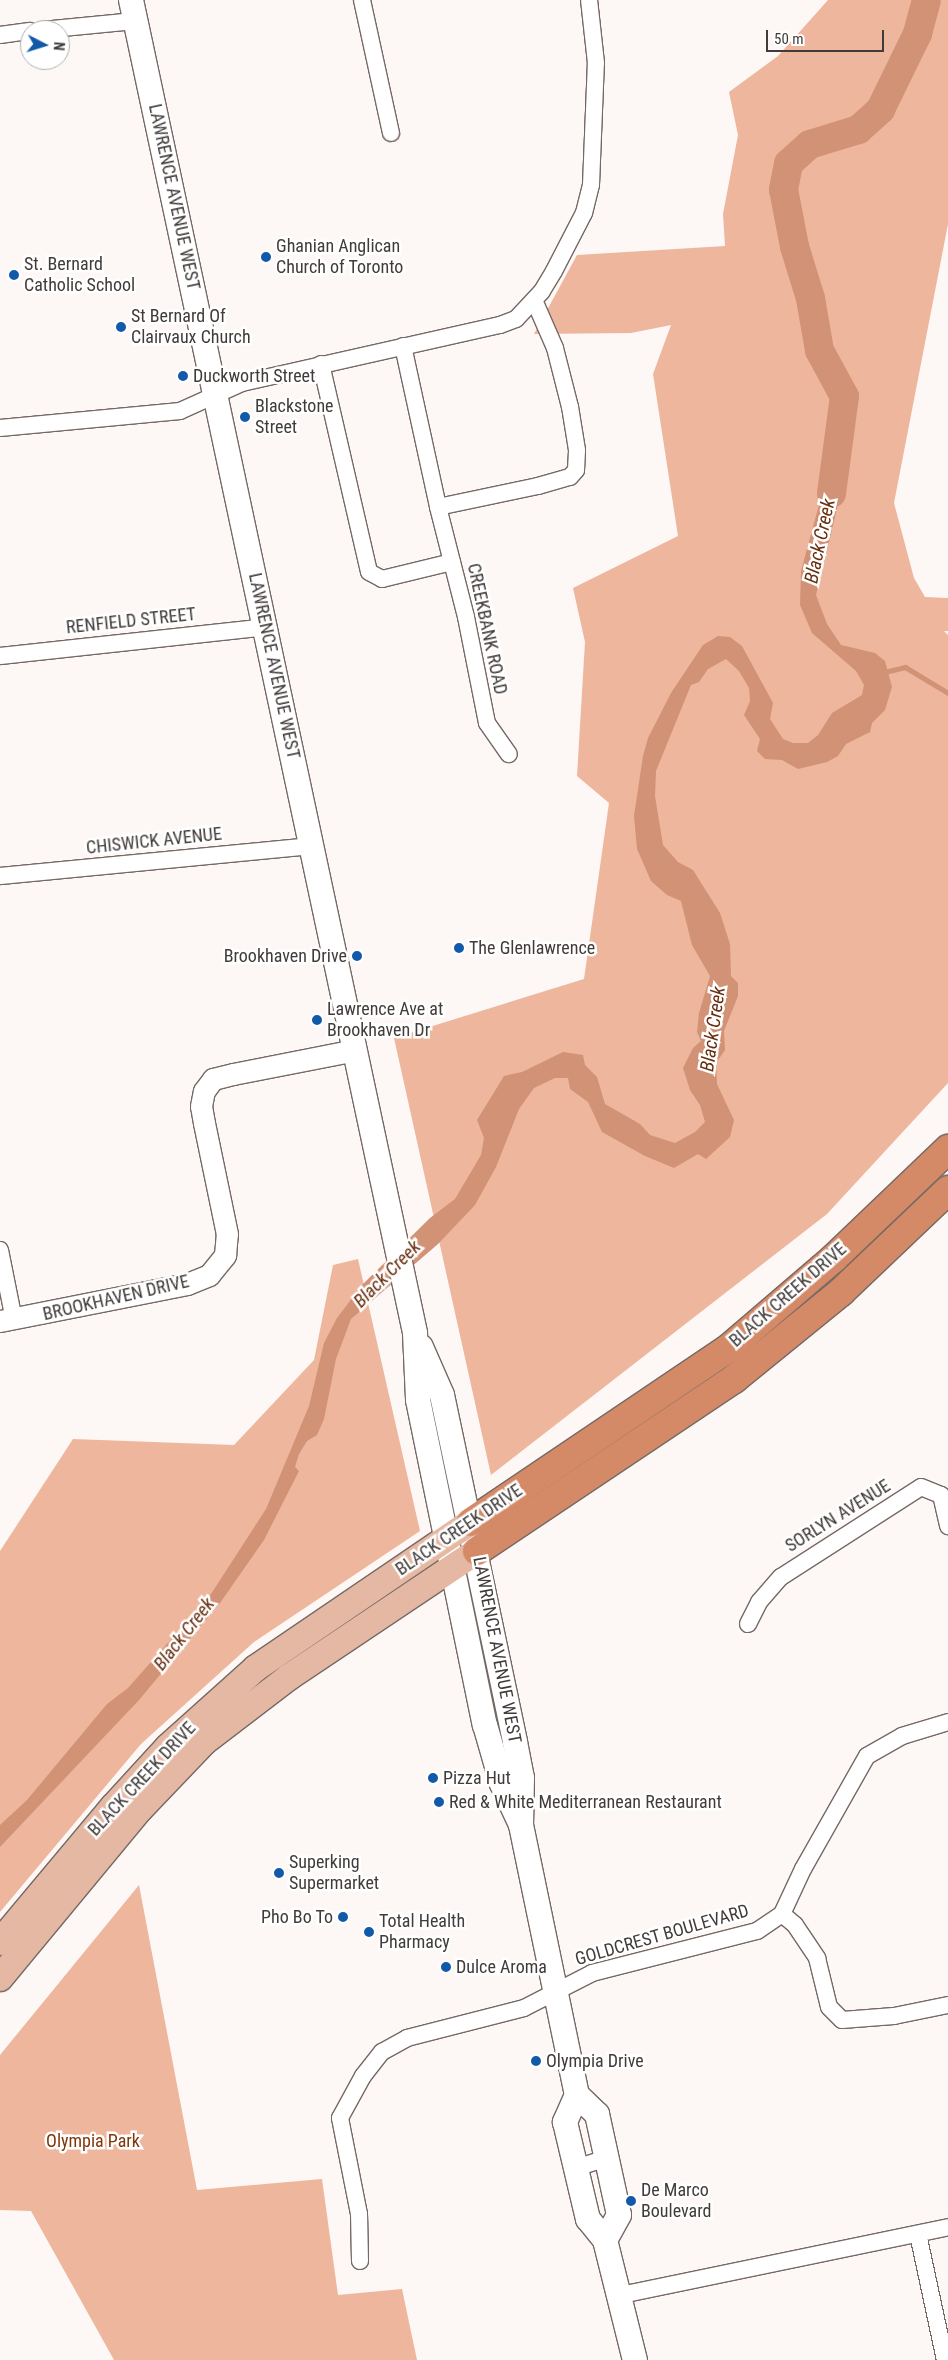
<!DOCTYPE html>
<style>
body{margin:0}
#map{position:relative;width:948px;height:2360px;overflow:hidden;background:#fdf7f5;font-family:"Roboto Condensed",sans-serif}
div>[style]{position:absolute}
.green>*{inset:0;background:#eeb69d}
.water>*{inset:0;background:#d19276}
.stream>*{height:5px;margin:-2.5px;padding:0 2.5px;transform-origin:2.5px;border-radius:2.5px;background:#d19276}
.river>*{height:29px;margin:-14.5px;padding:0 14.5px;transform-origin:14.5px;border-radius:14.5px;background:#d19276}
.roads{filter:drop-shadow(1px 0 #756964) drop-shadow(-1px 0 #756964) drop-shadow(0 1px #756964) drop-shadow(0 -1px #756964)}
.minor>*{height:16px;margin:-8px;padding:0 8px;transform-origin:8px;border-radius:8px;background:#fff}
.tertiary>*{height:21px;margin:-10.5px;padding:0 10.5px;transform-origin:10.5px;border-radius:10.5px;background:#fff}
.secondary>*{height:24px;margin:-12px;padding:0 12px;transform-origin:12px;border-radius:12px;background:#fff}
.primary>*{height:26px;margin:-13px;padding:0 13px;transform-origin:13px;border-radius:13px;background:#e5b8a4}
.motorway>*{height:28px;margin:-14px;padding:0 14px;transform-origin:14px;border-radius:14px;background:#d48967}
.dots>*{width:14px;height:14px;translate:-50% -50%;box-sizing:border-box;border:2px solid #fff;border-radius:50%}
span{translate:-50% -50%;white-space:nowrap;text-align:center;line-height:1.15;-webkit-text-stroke:5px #fff;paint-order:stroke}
.street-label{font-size:18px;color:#413b39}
.poi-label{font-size:18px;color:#413b39}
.left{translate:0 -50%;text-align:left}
.right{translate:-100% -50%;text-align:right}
.park-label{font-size:18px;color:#81360a}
.water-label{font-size:19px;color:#672e0f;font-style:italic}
.north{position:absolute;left:20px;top:20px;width:50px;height:50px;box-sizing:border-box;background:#fff;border:1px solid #b3b1b0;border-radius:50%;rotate:95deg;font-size:14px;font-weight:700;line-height:20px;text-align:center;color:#413b39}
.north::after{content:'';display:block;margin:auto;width:18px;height:22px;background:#1359a9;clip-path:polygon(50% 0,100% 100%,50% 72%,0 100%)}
.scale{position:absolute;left:766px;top:30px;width:118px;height:22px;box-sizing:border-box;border:2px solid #413b39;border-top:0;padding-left:6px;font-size:15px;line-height:18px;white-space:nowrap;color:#413b39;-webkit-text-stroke:4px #fff;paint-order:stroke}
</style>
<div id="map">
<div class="green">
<i style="clip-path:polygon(828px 0,948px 0,948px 224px,894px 503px,914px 578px,925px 597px,948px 598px,948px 631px,944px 631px,948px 635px,948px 1083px,827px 1214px,491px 1475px,394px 1038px,584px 979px,609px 803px,577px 776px,585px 642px,573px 588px,678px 536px,653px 374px,671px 325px,631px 333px,534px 334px,577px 255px,725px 246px,723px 214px,738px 135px,729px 92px,778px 56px)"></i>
<i style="clip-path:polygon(358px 1259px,420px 1531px,254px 1642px,141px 1744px,0 1912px,0 1551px,73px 1439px,234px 1445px,314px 1360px,333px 1265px)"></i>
<i style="clip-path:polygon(139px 1885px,197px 2190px,322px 2179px,338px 2295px,402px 2289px,417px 2360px,114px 2360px,31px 2211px,0 2210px,0 2055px)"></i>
</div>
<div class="water">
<i style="clip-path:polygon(826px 454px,845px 456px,845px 476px,816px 595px,827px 624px,841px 645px,875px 653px,885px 661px,892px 687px,885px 710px,872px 723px,870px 732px,846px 744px,838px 756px,827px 762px,798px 769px,782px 760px,765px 759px,757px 751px,760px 739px,744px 715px,750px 701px,749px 688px,739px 671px,726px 659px,708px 669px,699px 682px,691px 685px,656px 771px,655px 796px,663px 845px,678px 862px,693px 870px,720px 913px,730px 944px,731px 976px,738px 983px,738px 996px,724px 1031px,725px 1050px,716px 1063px,717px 1084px,734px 1120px,730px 1137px,706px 1159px,698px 1154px,674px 1168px,645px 1156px,602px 1132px,588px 1102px,570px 1089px,568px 1078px,555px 1078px,534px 1088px,519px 1109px,496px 1167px,475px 1205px,438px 1244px,351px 1319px,336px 1359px,324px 1419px,317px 1435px,307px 1441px,299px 1454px,295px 1467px,299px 1471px,264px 1540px,220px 1603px,139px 1700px,0 1847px,0 1825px,27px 1800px,107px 1704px,128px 1688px,211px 1594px,266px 1509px,309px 1406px,324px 1343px,337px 1318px,362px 1285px,430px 1218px,455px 1199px,481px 1155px,484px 1138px,477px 1120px,504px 1076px,522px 1072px,563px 1052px,583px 1055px,585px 1065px,597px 1077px,605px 1104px,640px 1124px,650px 1135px,675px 1143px,695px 1132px,705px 1122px,700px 1105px,690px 1090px,683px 1068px,693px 1048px,701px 1041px,697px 1032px,699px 1013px,710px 976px,692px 945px,681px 901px,667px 895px,651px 881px,637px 849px,634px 816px,643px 756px,648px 738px,671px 693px,703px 645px,718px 636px,730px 637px,742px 646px,773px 703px,770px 719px,783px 739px,793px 743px,808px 743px,818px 735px,832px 713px,862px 695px,864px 685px,856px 671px,812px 633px,800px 605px,801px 571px,823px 490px)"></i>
</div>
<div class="stream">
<i style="left:884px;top:672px;width:22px;rotate:-13deg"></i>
<i style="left:905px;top:667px;width:50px;rotate:31.2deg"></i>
</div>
<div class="river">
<i style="left:831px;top:493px;width:98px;rotate:-82.4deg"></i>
<i style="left:844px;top:396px;width:52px;rotate:-118.5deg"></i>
<i style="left:819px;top:350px;width:53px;rotate:-99.8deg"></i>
<i style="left:810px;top:298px;width:54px;rotate:-107.1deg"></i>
<i style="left:794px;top:246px;width:58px;rotate:-100.9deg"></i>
<i style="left:783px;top:189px;width:26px;rotate:-79deg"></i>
<i style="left:788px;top:163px;width:28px;rotate:-42deg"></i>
<i style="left:809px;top:144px;width:51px;rotate:-17deg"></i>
<i style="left:858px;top:129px;width:30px;rotate:-42deg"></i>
<i style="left:880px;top:109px;width:85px;rotate:-64deg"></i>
<i style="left:917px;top:33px;width:34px;rotate:-75deg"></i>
</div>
<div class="roads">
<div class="minor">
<i style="left:362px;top:0;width:136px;rotate:77.7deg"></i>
<i style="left:42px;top:30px;width:93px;rotate:-5.5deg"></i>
<i style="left:0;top:35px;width:30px;rotate:-8deg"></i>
<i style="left:403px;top:346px;width:165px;rotate:77.7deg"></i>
<i style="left:438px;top:507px;width:114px;rotate:75.7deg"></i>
<i style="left:466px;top:617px;width:108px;rotate:78.8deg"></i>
<i style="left:487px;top:723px;width:38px;rotate:55deg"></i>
<i style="left:321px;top:364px;width:213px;rotate:77deg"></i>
<i style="left:369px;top:572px;width:15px;rotate:28deg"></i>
<i style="left:382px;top:579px;width:72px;rotate:-13.7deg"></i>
<i style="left:0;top:428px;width:181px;rotate:-5.4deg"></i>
<i style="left:180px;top:411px;width:68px;rotate:-24.3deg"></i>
<i style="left:242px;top:383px;width:264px;rotate:-12.7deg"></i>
<i style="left:500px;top:325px;width:17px;rotate:-21deg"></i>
<i style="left:516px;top:319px;width:38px;rotate:-47deg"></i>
<i style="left:542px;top:291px;width:23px;rotate:-59deg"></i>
<i style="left:554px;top:271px;width:65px;rotate:-62.7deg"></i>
<i style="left:584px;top:213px;width:29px;rotate:-76deg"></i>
<i style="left:591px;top:185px;width:122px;rotate:-87.7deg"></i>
<i style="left:596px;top:63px;width:63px;rotate:-96.3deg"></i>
<i style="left:438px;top:507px;width:102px;rotate:-11.9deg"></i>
<i style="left:538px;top:486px;width:33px;rotate:-16deg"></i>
<i style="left:570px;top:477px;width:9px;rotate:-49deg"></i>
<i style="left:576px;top:470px;width:20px;rotate:-87deg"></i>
<i style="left:577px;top:450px;width:44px;rotate:-99.2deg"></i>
<i style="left:570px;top:407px;width:61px;rotate:-104.3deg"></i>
<i style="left:555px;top:348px;width:52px;rotate:-113.6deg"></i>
<i style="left:0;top:656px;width:268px;rotate:-6.2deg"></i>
<i style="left:0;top:876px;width:313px;rotate:-5.5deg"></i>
<i style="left:0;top:1250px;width:71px;rotate:78.7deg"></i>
<i style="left:748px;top:1624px;width:25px;rotate:-63deg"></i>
<i style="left:759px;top:1602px;width:33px;rotate:-49deg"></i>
<i style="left:781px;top:1577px;width:166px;rotate:-32.7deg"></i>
<i style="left:921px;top:1487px;width:22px;rotate:22deg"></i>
<i style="left:941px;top:1495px;width:32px;rotate:77deg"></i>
<i style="left:782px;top:1914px;width:17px;rotate:40deg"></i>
<i style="left:795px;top:1925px;width:40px;rotate:56deg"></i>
<i style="left:817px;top:1958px;width:50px;rotate:76.2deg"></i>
<i style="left:829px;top:2007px;width:18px;rotate:45deg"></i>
<i style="left:842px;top:2020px;width:52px;rotate:-4.4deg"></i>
<i style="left:894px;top:2016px;width:55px;rotate:-11.5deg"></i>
<i style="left:576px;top:2168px;width:33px;rotate:-18deg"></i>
<i style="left:918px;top:2234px;width:129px;rotate:77.9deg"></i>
<i style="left:360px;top:2261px;width:47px;rotate:-91.2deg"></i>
<i style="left:359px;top:2214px;width:98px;rotate:-101.2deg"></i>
<i style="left:340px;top:2118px;width:48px;rotate:-61.3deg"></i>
<i style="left:363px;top:2076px;width:31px;rotate:-52deg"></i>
<i style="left:382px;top:2052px;width:29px;rotate:-29deg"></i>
<i style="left:407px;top:2038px;width:121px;rotate:-14.4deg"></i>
<i style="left:524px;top:2008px;width:76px;rotate:-27.2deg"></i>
<i style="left:592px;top:1973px;width:170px;rotate:-14.3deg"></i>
<i style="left:757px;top:1931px;width:30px;rotate:-34deg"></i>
<i style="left:782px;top:1914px;width:50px;rotate:-65deg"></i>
<i style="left:803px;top:1869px;width:130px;rotate:-60.5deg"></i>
<i style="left:867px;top:1756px;width:40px;rotate:-29.7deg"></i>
<i style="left:902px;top:1736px;width:48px;rotate:-16.9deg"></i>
<i style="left:621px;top:2295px;width:334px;rotate:-11.7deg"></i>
</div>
<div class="tertiary">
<i style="left:0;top:1321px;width:191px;rotate:-11.2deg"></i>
<i style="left:187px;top:1284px;width:24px;rotate:-22deg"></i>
<i style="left:209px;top:1275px;width:26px;rotate:-51deg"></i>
<i style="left:225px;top:1255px;width:21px;rotate:-85deg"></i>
<i style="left:227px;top:1234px;width:113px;rotate:-101.7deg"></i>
<i style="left:204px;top:1123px;width:17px;rotate:-100deg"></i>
<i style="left:201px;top:1106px;width:15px;rotate:-79deg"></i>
<i style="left:204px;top:1091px;width:15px;rotate:-53deg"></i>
<i style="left:213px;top:1079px;width:21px;rotate:-14deg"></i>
<i style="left:233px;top:1074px;width:124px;rotate:-11.1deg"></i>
</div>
<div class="secondary">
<i style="left:131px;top:0;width:1363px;rotate:77.97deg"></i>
<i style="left:415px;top:1333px;width:67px;rotate:87.4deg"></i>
<i style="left:418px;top:1400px;width:332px;rotate:78.4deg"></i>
<i style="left:485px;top:1725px;width:61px;rotate:73.9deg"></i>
<i style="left:502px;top:1784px;width:45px;rotate:65.1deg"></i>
<i style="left:421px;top:1347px;width:52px;rotate:66.4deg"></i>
<i style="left:442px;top:1395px;width:355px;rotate:78.1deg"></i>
<i style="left:515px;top:1742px;width:37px;rotate:79deg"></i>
<i style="left:522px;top:1778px;width:47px;rotate:91.2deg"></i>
<i style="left:521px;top:1825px;width:276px;rotate:78.3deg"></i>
<i style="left:577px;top:2095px;width:30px;rotate:114deg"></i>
<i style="left:565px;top:2122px;width:100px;rotate:76.7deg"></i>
<i style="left:588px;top:2219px;width:27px;rotate:51deg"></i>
<i style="left:605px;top:2240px;width:124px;rotate:76deg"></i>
<i style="left:577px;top:2095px;width:28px;rotate:44deg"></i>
<i style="left:597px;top:2114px;width:103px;rotate:77.7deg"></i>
<i style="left:619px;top:2215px;width:29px;rotate:119deg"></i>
</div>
<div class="primary">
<i style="left:0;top:1942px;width:176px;rotate:-50.1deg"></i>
<i style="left:113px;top:1807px;width:81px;rotate:-47.5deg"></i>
<i style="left:168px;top:1747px;width:118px;rotate:-41.9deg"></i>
<i style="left:256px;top:1668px;width:260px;rotate:-34.2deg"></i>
<i style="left:0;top:1978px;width:219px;rotate:-50.4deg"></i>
<i style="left:140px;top:1809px;width:93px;rotate:-46.3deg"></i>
<i style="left:204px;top:1742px;width:107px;rotate:-37.4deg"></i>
<i style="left:289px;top:1677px;width:226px;rotate:-33.8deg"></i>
</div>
<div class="motorway">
<i style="left:471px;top:1522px;width:311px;rotate:-34deg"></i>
<i style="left:729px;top:1348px;width:138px;rotate:-40.6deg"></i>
<i style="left:834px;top:1258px;width:158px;rotate:-43.7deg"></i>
<i style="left:477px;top:1551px;width:309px;rotate:-33.8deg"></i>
<i style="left:734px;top:1379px;width:138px;rotate:-39.1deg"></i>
<i style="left:841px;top:1292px;width:148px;rotate:-43.6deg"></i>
</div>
</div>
<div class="dots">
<i style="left:266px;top:257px;background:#1359a9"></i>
<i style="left:14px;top:275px;background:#1359a9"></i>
<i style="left:121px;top:327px;background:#1359a9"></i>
<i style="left:183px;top:376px;background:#1359a9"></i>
<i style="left:245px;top:417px;background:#1359a9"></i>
<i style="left:459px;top:948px;background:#1359a9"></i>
<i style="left:357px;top:956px;background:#1359a9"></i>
<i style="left:317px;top:1020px;background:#1359a9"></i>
<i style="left:433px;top:1778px;background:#1359a9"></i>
<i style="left:439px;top:1802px;background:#1359a9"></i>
<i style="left:279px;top:1873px;background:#1359a9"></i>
<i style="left:343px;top:1917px;background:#1359a9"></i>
<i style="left:369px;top:1932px;background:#1359a9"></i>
<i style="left:446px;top:1967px;background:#1359a9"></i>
<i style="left:536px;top:2061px;background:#1359a9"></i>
<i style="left:631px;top:2201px;background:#1359a9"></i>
</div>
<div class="street-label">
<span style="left:174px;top:197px;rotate:78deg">LAWRENCE AVENUE WEST</span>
<span style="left:131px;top:621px;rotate:-6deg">RENFIELD STREET</span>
<span style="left:487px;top:629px;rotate:78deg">CREEKBANK ROAD</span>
<span style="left:274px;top:666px;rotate:78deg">LAWRENCE AVENUE WEST</span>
<span style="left:154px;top:841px;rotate:-6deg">CHISWICK AVENUE</span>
<span style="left:788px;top:1295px;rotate:-41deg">BLACK CREEK DRIVE</span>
<span style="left:116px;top:1298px;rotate:-13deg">BROOKHAVEN DRIVE</span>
<span style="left:838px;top:1516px;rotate:-32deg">SORLYN AVENUE</span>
<span style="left:459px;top:1530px;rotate:-34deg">BLACK CREEK DRIVE</span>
<span style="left:497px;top:1650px;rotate:79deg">LAWRENCE AVENUE WEST</span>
<span style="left:142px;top:1779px;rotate:-47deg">BLACK CREEK DRIVE</span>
<span style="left:662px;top:1935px;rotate:-16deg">GOLDCREST BOULEVARD</span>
</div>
<div class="poi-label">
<span class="left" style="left:276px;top:257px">Ghanian Anglican<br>Church of Toronto</span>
<span class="left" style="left:24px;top:275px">St. Bernard<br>Catholic School</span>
<span class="left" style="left:131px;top:327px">St Bernard Of<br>Clairvaux Church</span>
<span class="left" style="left:193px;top:376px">Duckworth Street</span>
<span class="left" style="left:255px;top:417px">Blackstone<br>Street</span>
<span class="left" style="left:469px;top:948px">The Glenlawrence</span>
<span class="right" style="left:347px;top:956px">Brookhaven Drive</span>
<span class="left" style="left:327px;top:1020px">Lawrence Ave at<br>Brookhaven Dr</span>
<span class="left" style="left:443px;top:1778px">Pizza Hut</span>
<span class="left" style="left:449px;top:1802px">Red &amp; White Mediterranean Restaurant</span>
<span class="left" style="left:289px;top:1873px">Superking<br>Supermarket</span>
<span class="right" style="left:333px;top:1917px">Pho Bo To</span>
<span class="left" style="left:379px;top:1932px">Total Health<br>Pharmacy</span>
<span class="left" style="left:456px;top:1967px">Dulce Aroma</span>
<span class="left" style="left:546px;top:2061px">Olympia Drive</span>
<span class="left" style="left:641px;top:2201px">De Marco<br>Boulevard</span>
</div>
<div class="park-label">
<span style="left:93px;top:2141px">Olympia Park</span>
</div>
<div class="water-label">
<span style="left:820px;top:541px;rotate:-78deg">Black Creek</span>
<span style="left:713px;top:1029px;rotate:-82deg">Black Creek</span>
<span style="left:387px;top:1274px;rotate:-45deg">Black Creek</span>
<span style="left:184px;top:1634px;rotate:-52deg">Black Creek</span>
</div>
<div class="north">N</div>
<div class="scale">50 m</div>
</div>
